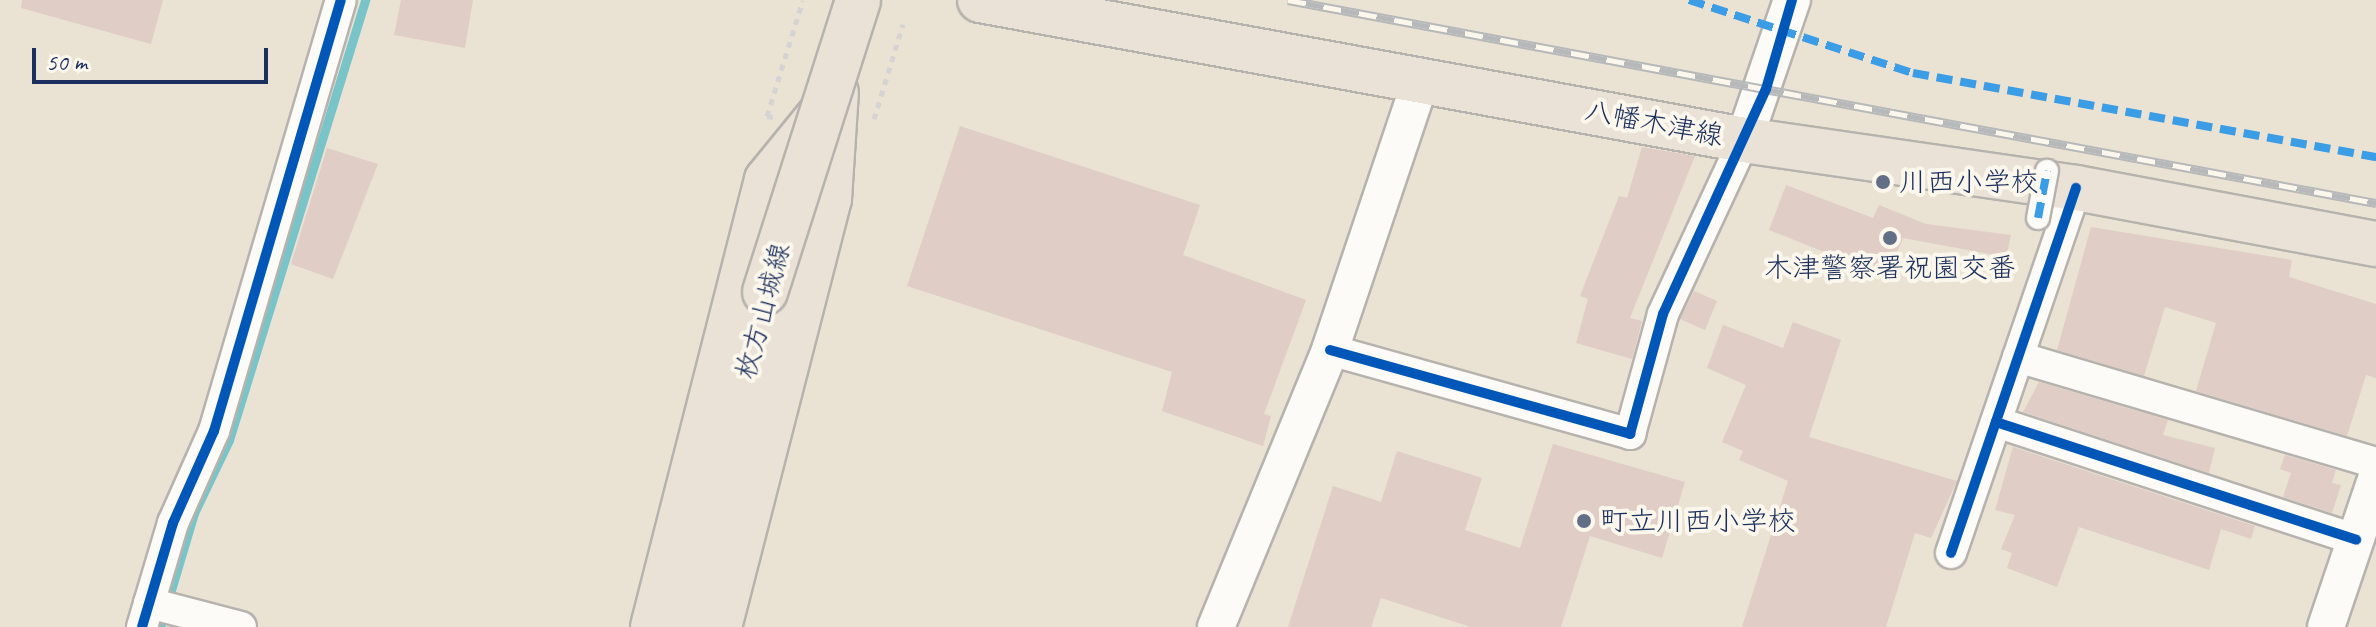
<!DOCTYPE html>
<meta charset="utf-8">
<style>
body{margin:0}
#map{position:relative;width:2376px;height:627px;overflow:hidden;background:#eae2d3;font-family:Caveat,"Klee One",sans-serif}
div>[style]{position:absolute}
.stream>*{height:9px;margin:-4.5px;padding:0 4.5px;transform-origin:4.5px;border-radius:4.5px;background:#79c4c8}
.building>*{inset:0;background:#dfcdc6}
.path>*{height:5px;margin-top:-2.5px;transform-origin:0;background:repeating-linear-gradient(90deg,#d5d4d2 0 6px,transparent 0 12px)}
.roads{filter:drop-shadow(2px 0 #b6b3ae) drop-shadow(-2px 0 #b6b3ae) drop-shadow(0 2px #b6b3ae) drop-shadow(0 -2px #b6b3ae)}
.minor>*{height:30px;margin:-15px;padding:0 15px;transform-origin:15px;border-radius:15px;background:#fcfbf8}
.tertiary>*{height:36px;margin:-18px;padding:0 18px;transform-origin:18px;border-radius:18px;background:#fcfbf8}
.primary>*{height:44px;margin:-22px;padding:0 22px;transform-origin:22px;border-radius:22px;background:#eae2d6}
.rail>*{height:9px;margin-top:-4.5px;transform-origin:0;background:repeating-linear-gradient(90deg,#fbf7ec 0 18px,#b6b8ba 0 36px);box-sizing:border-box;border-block:2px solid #b6b8ba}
.bridges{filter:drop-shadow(2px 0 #b6b3ae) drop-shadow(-2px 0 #b6b3ae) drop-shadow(0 2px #b6b3ae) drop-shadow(0 -2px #b6b3ae)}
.pedestrian-bridge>*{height:22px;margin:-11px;padding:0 11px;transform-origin:11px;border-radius:11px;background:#fcfbf8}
.primary-bridge>*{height:44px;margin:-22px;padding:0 22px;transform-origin:22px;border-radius:22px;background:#eae2d6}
.quiet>*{height:8px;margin-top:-4px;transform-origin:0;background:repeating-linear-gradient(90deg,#3b9de6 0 16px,transparent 0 24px)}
.cycleway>*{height:10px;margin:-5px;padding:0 5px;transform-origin:5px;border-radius:5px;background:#0057b8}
.dots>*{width:22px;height:22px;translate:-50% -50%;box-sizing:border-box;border:4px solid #fbf7ec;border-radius:50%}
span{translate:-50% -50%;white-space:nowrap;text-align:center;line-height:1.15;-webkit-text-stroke:8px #fbf7ec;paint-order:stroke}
.street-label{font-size:28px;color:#1b2f5e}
.poi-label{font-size:28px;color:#1b2f5e}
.left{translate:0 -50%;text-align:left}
.scale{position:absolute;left:32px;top:48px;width:236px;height:36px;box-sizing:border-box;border:4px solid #1b2f5e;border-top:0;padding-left:10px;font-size:24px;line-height:28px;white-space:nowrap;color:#1b2f5e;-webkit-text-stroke:6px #fbf7ec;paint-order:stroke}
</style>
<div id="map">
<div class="stream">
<i style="left:160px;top:627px;width:119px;rotate:-73.4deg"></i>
<i style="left:194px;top:513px;width:81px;rotate:-64.4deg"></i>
<i style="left:229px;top:440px;width:461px;rotate:-72.8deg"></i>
</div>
<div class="building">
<i style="clip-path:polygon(22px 0,163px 0,151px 44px,21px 8px)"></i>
<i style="clip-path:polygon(401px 0,473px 0,465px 48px,394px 35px)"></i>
<i style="clip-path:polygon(960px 126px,1200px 205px,1183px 255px,1306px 300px,1264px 414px,1271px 416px,1263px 446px,1162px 411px,1172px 372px,907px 286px)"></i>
<i style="clip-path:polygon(1642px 147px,1695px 156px,1630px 318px,1642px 321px,1632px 359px,1576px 343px,1588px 299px,1580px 296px,1619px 196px,1627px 198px)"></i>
<i style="clip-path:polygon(327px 148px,378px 164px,333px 279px,291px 264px)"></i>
<i style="clip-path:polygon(1786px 185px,1873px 218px,1879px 205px,1926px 224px,2011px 235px,2006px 257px,1903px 238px,1887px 277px,1769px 230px)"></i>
<i style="clip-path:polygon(2091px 227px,2292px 260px,2289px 277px,2376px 304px,2376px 378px,2366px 375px,2347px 436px,2196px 391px,2216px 323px,2165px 307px,2144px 376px,2057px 350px)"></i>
<i style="clip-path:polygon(1694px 291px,1717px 301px,1705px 330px,1680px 319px)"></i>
<i style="clip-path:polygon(1793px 322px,1841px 340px,1809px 437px,1957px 481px,1931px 538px,1915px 533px,1886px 627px,1742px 627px,1788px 481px,1739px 460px,1743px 451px,1722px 442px,1746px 385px,1707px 368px,1723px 325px,1783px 348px)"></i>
<i style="clip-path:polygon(2039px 382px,2168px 420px,2163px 435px,2215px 448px,2209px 473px,2023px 412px)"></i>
<i style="clip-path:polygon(1553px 444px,1685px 482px,1662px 558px,1590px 536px,1561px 627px,1471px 627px,1381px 598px,1371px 627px,1288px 627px,1333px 486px,1381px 502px,1397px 451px,1482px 478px,1465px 530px,1520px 548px)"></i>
<i style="clip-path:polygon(2013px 447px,2255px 526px,2251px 539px,2221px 529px,2209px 570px,2079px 527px,2057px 587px,2007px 568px,2012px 553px,2001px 549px,2015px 515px,1995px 510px)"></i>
<i style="clip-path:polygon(2285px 455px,2336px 470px,2332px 483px,2341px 485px,2332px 513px,2283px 497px,2291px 473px,2280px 469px)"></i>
</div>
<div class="path">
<i style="left:773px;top:117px;width:6px;rotate:-171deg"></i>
<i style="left:767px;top:116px;width:121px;rotate:-72.8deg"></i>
<i style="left:874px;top:119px;width:99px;rotate:-73deg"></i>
</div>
<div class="roads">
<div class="minor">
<i style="left:1330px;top:350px;width:312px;rotate:15.6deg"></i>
<i style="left:1630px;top:434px;width:124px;rotate:-74.6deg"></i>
<i style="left:1663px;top:314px;width:192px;rotate:-65deg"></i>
<i style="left:2018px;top:357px;width:373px;rotate:16.5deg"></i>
<i style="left:1996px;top:422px;width:379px;rotate:18.1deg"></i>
<i style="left:1951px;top:553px;width:386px;rotate:-71.1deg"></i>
<i style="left:149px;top:603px;width:95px;rotate:14.6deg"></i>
<i style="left:142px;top:627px;width:109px;rotate:-73.4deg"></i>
<i style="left:173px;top:523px;width:101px;rotate:-66deg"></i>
<i style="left:214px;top:431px;width:449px;rotate:-73.6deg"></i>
</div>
<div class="tertiary">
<i style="left:1744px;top:140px;width:148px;rotate:-71.1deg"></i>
<i style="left:1216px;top:627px;width:300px;rotate:-67.6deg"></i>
<i style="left:1330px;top:350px;width:285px;rotate:-71.4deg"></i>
<i style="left:2326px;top:627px;width:156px;rotate:-71.3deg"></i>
</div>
<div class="primary">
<i style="left:980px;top:0;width:777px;rotate:10.38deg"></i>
<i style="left:1744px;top:140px;width:335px;rotate:8.2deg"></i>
<i style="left:2076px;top:188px;width:305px;rotate:10.6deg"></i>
<i style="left:653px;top:627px;width:461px;rotate:-75.7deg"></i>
<i style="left:767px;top:180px;width:90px;rotate:-50.8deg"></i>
<i style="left:687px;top:627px;width:317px;rotate:-76.9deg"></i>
<i style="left:719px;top:627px;width:442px;rotate:-75.6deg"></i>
<i style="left:829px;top:199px;width:107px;rotate:-86.3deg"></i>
</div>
</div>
<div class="rail">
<i style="left:1288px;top:0;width:1107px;rotate:10.57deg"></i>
</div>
<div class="bridges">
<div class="pedestrian-bridge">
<i style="left:2038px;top:218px;width:48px;rotate:-79.2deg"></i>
</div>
<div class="primary-bridge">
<i style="left:765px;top:292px;width:306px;rotate:-72.3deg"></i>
</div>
</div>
<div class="quiet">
<i style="left:1689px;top:0;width:236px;rotate:18.1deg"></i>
<i style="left:1913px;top:73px;width:471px;rotate:10.3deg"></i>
<i style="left:2038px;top:218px;width:48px;rotate:-79.2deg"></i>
</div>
<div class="cycleway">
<i style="left:1330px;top:350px;width:312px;rotate:15.6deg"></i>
<i style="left:1630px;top:434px;width:124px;rotate:-74.6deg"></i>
<i style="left:1663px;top:314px;width:247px;rotate:-65.4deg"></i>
<i style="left:1766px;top:89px;width:93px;rotate:-73.7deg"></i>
<i style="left:1996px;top:422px;width:379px;rotate:18.1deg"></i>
<i style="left:1951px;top:553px;width:386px;rotate:-71.1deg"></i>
<i style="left:142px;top:627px;width:109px;rotate:-73.4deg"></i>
<i style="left:173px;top:523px;width:101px;rotate:-66deg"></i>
<i style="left:214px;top:431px;width:449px;rotate:-73.6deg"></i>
</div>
<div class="dots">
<i style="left:1883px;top:182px;background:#636e87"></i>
<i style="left:1890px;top:238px;background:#636e87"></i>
<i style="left:1584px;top:521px;background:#636e87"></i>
</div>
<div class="street-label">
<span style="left:1654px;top:123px;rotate:11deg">八幡木津線</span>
<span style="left:763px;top:311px;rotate:-75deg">枚方山城線</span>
</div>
<div class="poi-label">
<span class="left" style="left:1899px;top:182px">川西小学校</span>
<span style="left:1890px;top:268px">木津警察署祝園交番</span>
<span class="left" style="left:1600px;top:521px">町立川西小学校</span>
</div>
<div class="scale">50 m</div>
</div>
